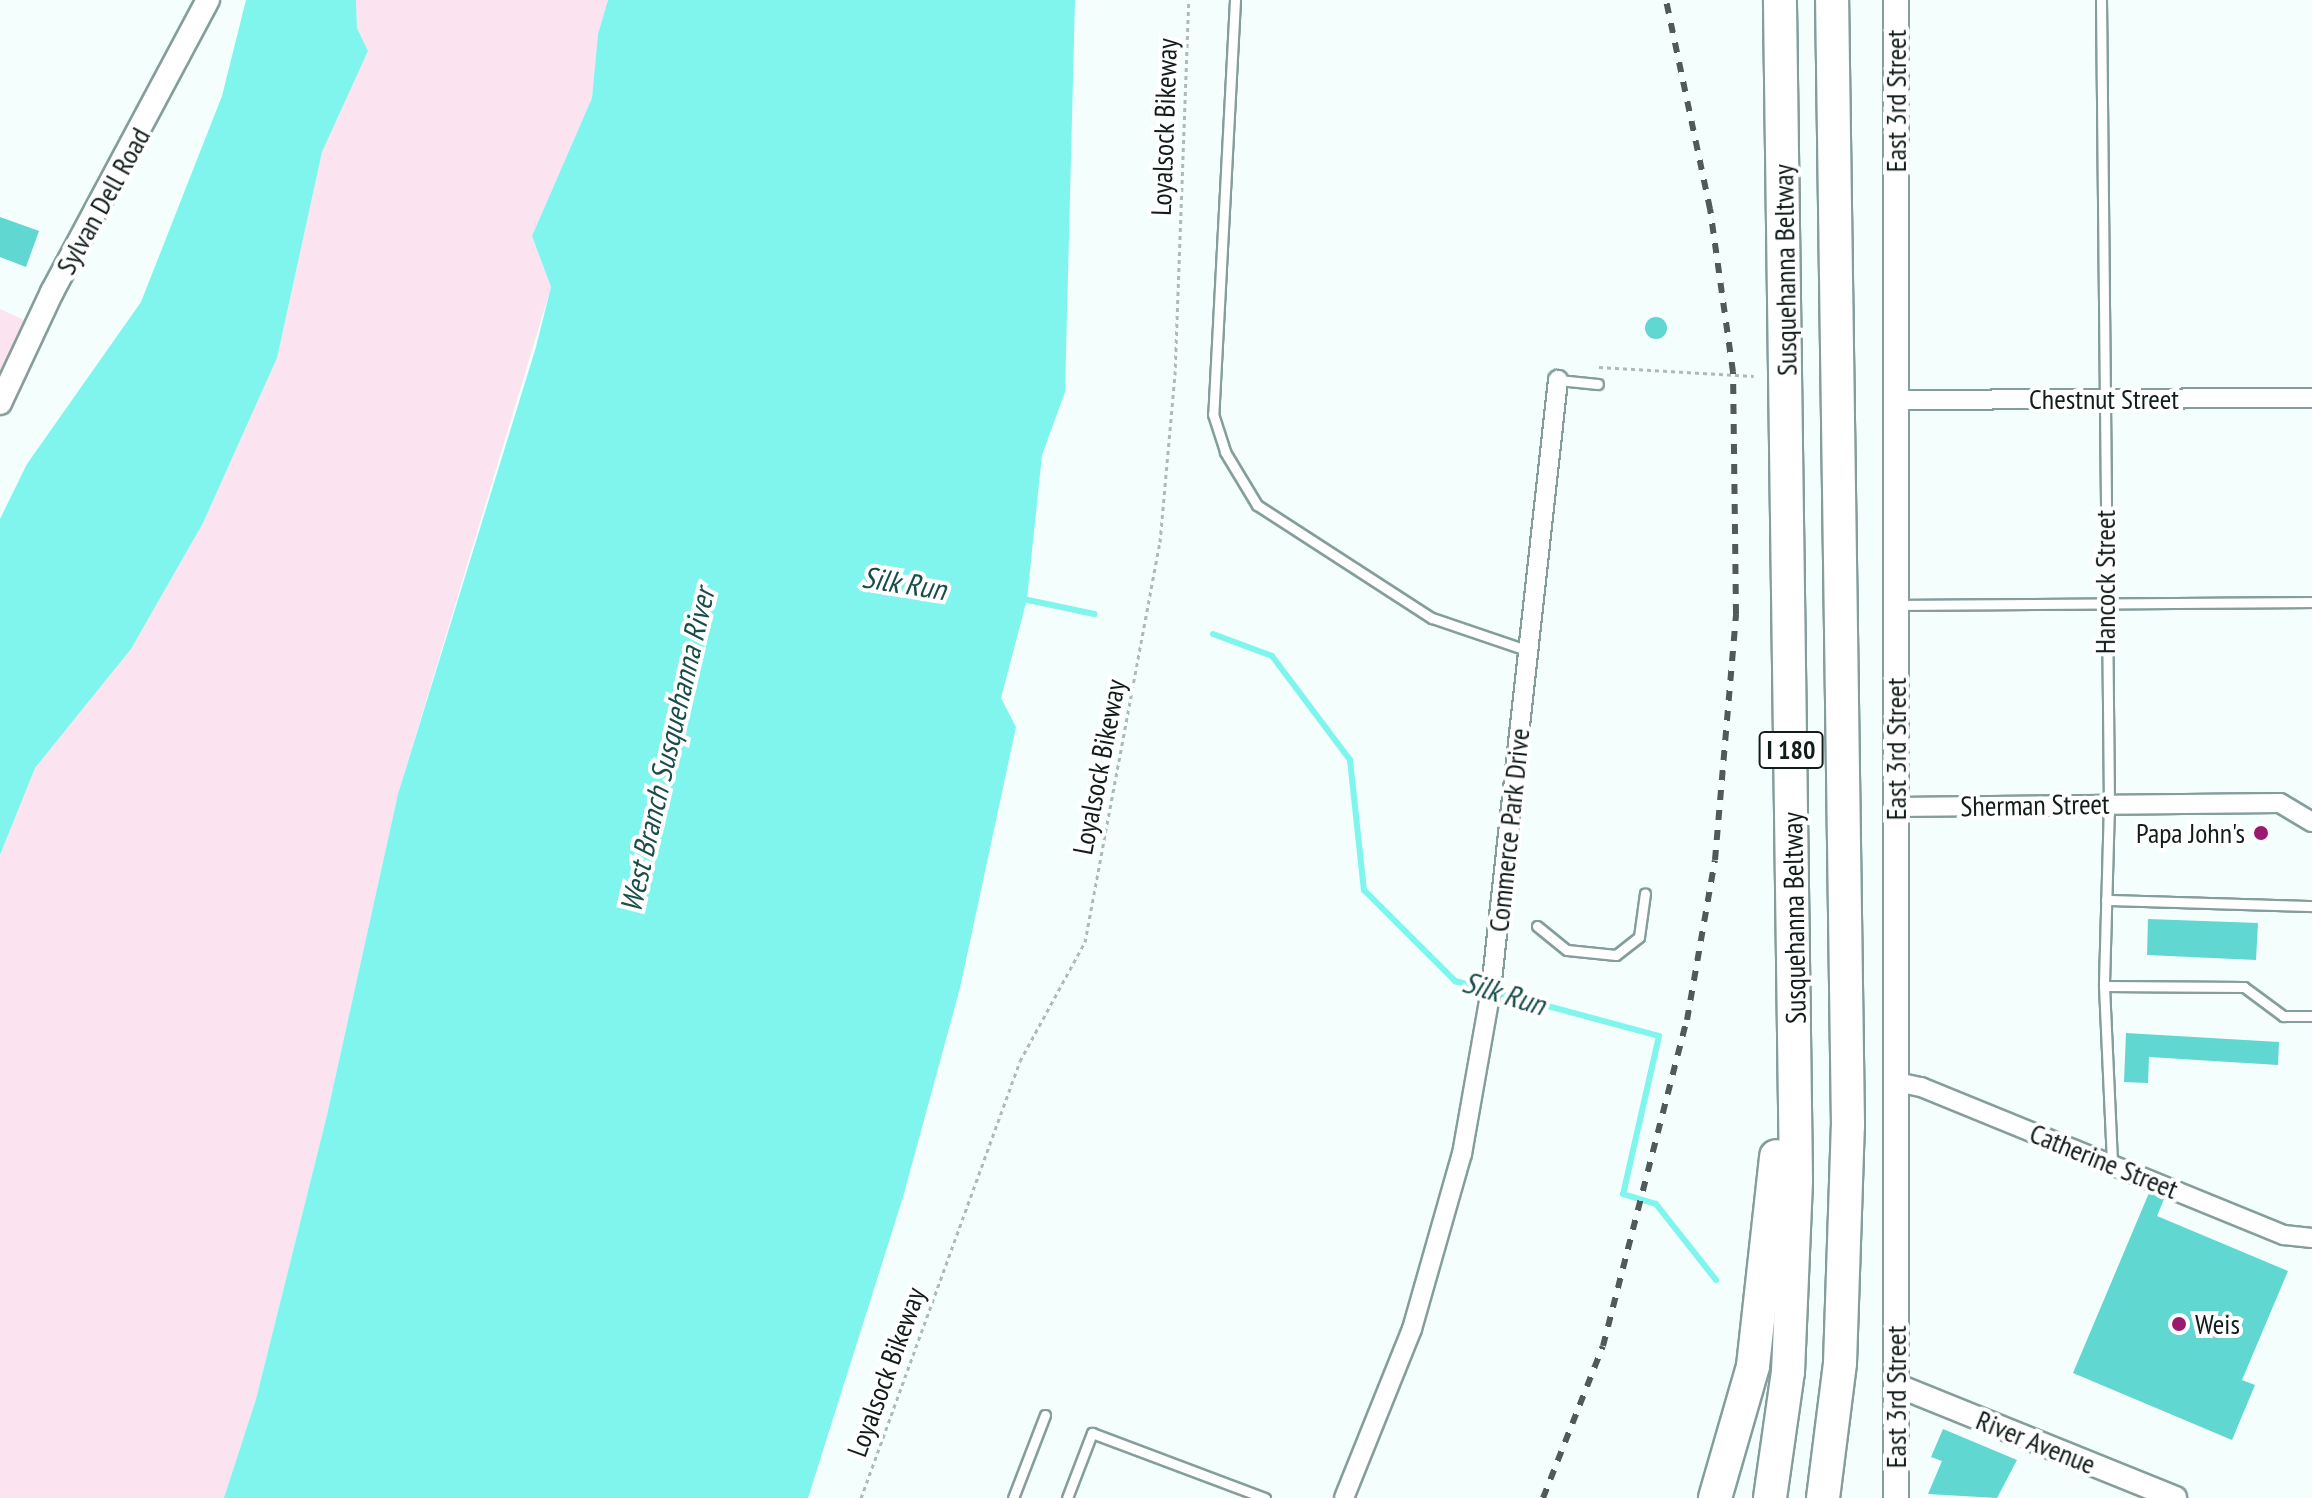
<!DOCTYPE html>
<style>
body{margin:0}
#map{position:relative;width:2312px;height:1498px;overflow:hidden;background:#f3fefd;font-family:"PT Sans Narrow",sans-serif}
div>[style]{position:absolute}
.green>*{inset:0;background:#fbe4ef}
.water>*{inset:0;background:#7ff5ee}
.stream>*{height:6px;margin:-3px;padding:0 3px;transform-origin:3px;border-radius:3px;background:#7ff5ee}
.building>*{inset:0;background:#60d7d1}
.round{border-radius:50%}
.path>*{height:3px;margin-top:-1.5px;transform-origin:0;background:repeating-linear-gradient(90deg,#aeb9b8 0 4px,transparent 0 8px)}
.roads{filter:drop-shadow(2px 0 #849e9c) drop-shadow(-2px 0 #849e9c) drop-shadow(0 2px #849e9c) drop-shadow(0 -2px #849e9c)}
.service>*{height:9px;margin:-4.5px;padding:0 4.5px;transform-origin:4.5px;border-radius:4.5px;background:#fff}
.minor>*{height:18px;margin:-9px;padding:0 9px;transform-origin:9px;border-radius:9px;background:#fff}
.tertiary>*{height:22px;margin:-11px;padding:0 11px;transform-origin:11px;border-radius:11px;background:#fff}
.secondary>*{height:24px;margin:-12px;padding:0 12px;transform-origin:12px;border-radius:12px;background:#fff}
.motorway>*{height:32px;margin:-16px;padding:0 16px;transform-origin:16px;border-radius:16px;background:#fff}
.rail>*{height:6px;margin-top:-3px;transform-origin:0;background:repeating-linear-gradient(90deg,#4f5a59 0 10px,transparent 0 20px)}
.dots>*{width:22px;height:22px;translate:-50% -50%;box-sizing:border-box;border:4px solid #fff;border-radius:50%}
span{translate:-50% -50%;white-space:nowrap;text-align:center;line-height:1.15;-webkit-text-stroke:8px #fff;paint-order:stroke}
.shield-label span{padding:2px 6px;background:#fff;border:2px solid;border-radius:6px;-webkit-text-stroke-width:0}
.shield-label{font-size:26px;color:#111c1b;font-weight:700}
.street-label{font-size:28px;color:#111c1b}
.poi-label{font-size:28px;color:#111c1b}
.right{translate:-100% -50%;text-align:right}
.left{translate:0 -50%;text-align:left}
.water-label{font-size:30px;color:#184d4b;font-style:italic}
</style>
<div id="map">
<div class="green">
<i style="clip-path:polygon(356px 0,608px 0,598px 34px,592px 98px,532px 236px,551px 287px,398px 794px,327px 1115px,256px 1399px,224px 1498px,0 1498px,0 855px,35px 768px,131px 649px,203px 523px,277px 358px,322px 152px,368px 51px,357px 28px)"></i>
<i style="clip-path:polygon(0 309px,26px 321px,0 387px)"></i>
</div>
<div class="water">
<i style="clip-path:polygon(246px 0,356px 0,357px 28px,368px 51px,322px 152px,277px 358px,203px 523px,131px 649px,35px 768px,0 855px,0 519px,27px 464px,141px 302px,222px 96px)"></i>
<i style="clip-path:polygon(608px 0,1075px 0,1065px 392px,1042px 455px,1027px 599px,1001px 698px,1016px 727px,960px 988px,903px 1197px,808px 1498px,224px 1498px,256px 1399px,327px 1115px,398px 794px,536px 347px,551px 287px,532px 236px,592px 98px,598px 34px)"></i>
</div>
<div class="stream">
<i style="left:1023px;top:599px;width:73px;rotate:11.9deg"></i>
<i style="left:1213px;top:634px;width:63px;rotate:20.4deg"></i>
<i style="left:1272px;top:656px;width:130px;rotate:53.1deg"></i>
<i style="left:1350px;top:760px;width:131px;rotate:83.9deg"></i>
<i style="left:1364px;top:890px;width:129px;rotate:45deg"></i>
<i style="left:1455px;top:981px;width:211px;rotate:15.1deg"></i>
<i style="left:1659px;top:1036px;width:162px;rotate:102.8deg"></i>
<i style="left:1623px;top:1194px;width:34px;rotate:17deg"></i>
<i style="left:1656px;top:1204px;width:97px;rotate:51.7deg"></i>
</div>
<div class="building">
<i style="clip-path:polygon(0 217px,39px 231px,26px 267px,0 257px)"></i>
<i class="round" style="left:1645px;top:317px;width:22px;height:22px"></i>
<i style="clip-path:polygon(2148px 919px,2258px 923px,2256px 960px,2147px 955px)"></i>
<i style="clip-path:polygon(2126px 1033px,2279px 1042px,2278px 1065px,2149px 1057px,2148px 1083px,2124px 1082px)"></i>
<i style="clip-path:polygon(2149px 1193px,2164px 1199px,2157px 1216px,2288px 1271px,2242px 1380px,2255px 1385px,2232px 1440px,2073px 1373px)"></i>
<i style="clip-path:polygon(1943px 1429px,2017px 1460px,1997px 1498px,1928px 1494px,1942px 1461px,1931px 1457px)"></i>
</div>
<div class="path">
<i style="left:1599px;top:367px;width:155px;rotate:3.3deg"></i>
<i style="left:861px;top:1498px;width:465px;rotate:-70deg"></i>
<i style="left:1020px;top:1061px;width:136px;rotate:-61.4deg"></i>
<i style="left:1085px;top:942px;width:407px;rotate:-79.4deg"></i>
<i style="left:1160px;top:542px;width:168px;rotate:-84.9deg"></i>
<i style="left:1175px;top:375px;width:375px;rotate:-87.9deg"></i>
</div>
<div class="roads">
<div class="service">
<i style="left:1235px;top:0;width:415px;rotate:93deg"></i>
<i style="left:1213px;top:414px;width:40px;rotate:72deg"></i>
<i style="left:1225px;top:452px;width:62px;rotate:58.9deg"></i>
<i style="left:1257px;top:505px;width:208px;rotate:32.9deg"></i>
<i style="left:1432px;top:618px;width:102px;rotate:18.8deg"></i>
<i style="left:2101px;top:0;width:804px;rotate:89.43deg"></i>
<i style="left:2109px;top:804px;width:182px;rotate:91.6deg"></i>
<i style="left:2104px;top:986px;width:178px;rotate:87.4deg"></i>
<i style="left:1558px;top:380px;width:40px;rotate:5.7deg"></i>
<i style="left:1897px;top:605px;width:415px;rotate:-0.4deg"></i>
<i style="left:2106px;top:900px;width:206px;rotate:1.7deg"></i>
<i style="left:1537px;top:926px;width:38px;rotate:39deg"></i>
<i style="left:1567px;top:950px;width:49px;rotate:5.8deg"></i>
<i style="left:1616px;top:955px;width:29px;rotate:-38deg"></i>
<i style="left:1639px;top:937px;width:44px;rotate:-82.2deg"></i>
<i style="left:2104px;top:986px;width:140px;rotate:0.4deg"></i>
<i style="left:2244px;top:987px;width:49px;rotate:36.6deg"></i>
<i style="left:2283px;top:1016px;width:29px"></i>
<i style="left:1013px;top:1498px;width:89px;rotate:-68.9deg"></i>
<i style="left:1067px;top:1498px;width:70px;rotate:-69deg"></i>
<i style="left:1092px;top:1433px;width:185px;rotate:20.6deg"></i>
</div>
<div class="minor">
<i style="left:1897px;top:400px;width:415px;rotate:-0.3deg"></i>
<i style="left:1896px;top:807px;width:384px;rotate:-0.6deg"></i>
<i style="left:2280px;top:803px;width:37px;rotate:31deg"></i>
<i style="left:1897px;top:1082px;width:25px;rotate:12deg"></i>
<i style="left:1921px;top:1087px;width:392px;rotate:22.2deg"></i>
<i style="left:2284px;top:1235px;width:28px;rotate:6deg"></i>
<i style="left:1344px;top:1498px;width:182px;rotate:-68.1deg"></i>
<i style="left:1412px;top:1329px;width:182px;rotate:-74.1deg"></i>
<i style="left:1462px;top:1154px;width:168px;rotate:-80deg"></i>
<i style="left:1491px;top:989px;width:613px;rotate:-83.72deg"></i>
</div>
<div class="tertiary">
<i style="left:0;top:403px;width:123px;rotate:-64.9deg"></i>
<i style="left:52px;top:292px;width:331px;rotate:-61.9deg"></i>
<i style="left:1896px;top:1385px;width:301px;rotate:22deg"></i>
</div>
<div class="secondary">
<i style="left:1896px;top:0;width:1498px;rotate:90deg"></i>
</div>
<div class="motorway">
<i style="left:1715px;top:1498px;width:137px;rotate:-73.9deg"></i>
<i style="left:1753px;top:1366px;width:211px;rotate:-83.7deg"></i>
<i style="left:1770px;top:1498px;width:127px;rotate:-81.9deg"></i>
<i style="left:1788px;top:1372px;width:192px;rotate:-87.6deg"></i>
<i style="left:1796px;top:1180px;width:1180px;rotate:-90.78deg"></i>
<i style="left:1823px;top:1498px;width:136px;rotate:-82.8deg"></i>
<i style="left:1840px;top:1363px;width:237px;rotate:-88.1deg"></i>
<i style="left:1848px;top:1126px;width:1126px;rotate:-90.81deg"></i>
</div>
</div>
<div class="rail">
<i style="left:1543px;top:1498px;width:163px;rotate:-68.5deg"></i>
<i style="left:1603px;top:1346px;width:337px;rotate:-75.6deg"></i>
<i style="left:1687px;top:1020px;width:162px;rotate:-80.1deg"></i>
<i style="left:1715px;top:860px;width:247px;rotate:-85.1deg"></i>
<i style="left:1736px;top:614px;width:242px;rotate:-90.7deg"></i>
<i style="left:1733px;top:372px;width:165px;rotate:-98deg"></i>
<i style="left:1710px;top:209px;width:214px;rotate:-101.9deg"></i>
</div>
<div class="dots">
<i style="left:2261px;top:833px;background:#9a1a6f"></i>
<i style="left:2179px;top:1324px;background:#9a1a6f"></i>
</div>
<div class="shield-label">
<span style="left:1791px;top:750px">I 180</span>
</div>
<div class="street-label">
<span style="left:1896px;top:101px;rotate:-90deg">East 3rd Street</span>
<span style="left:1164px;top:127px;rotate:-88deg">Loyalsock Bikeway</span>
<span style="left:103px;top:201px;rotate:-61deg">Sylvan Dell Road</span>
<span style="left:1785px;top:270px;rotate:-91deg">Susquehanna Beltway</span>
<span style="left:2104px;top:399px">Chestnut Street</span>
<span style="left:2105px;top:582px;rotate:-90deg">Hancock Street</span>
<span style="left:1896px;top:749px;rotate:-90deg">East 3rd Street</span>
<span style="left:1099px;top:767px;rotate:-79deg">Loyalsock Bikeway</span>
<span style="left:2035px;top:805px;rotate:-1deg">Sherman Street</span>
<span style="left:1509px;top:830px;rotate:-84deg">Commerce Park Drive</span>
<span style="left:1794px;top:918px;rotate:-91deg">Susquehanna Beltway</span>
<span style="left:2104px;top:1161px;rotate:22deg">Catherine Street</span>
<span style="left:886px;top:1372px;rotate:-70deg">Loyalsock Bikeway</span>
<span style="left:1896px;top:1397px;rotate:-90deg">East 3rd Street</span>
<span style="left:2036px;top:1442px;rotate:22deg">River Avenue</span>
</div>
<div class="poi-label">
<span class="right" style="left:2245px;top:833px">Papa John's</span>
<span class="left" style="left:2195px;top:1324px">Weis</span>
</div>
<div class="water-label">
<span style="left:904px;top:583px;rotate:9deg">Silk Run</span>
<span style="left:667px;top:750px;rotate:-77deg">West Branch Susquehanna River</span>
<span style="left:1504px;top:993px;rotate:17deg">Silk Run</span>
</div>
</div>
